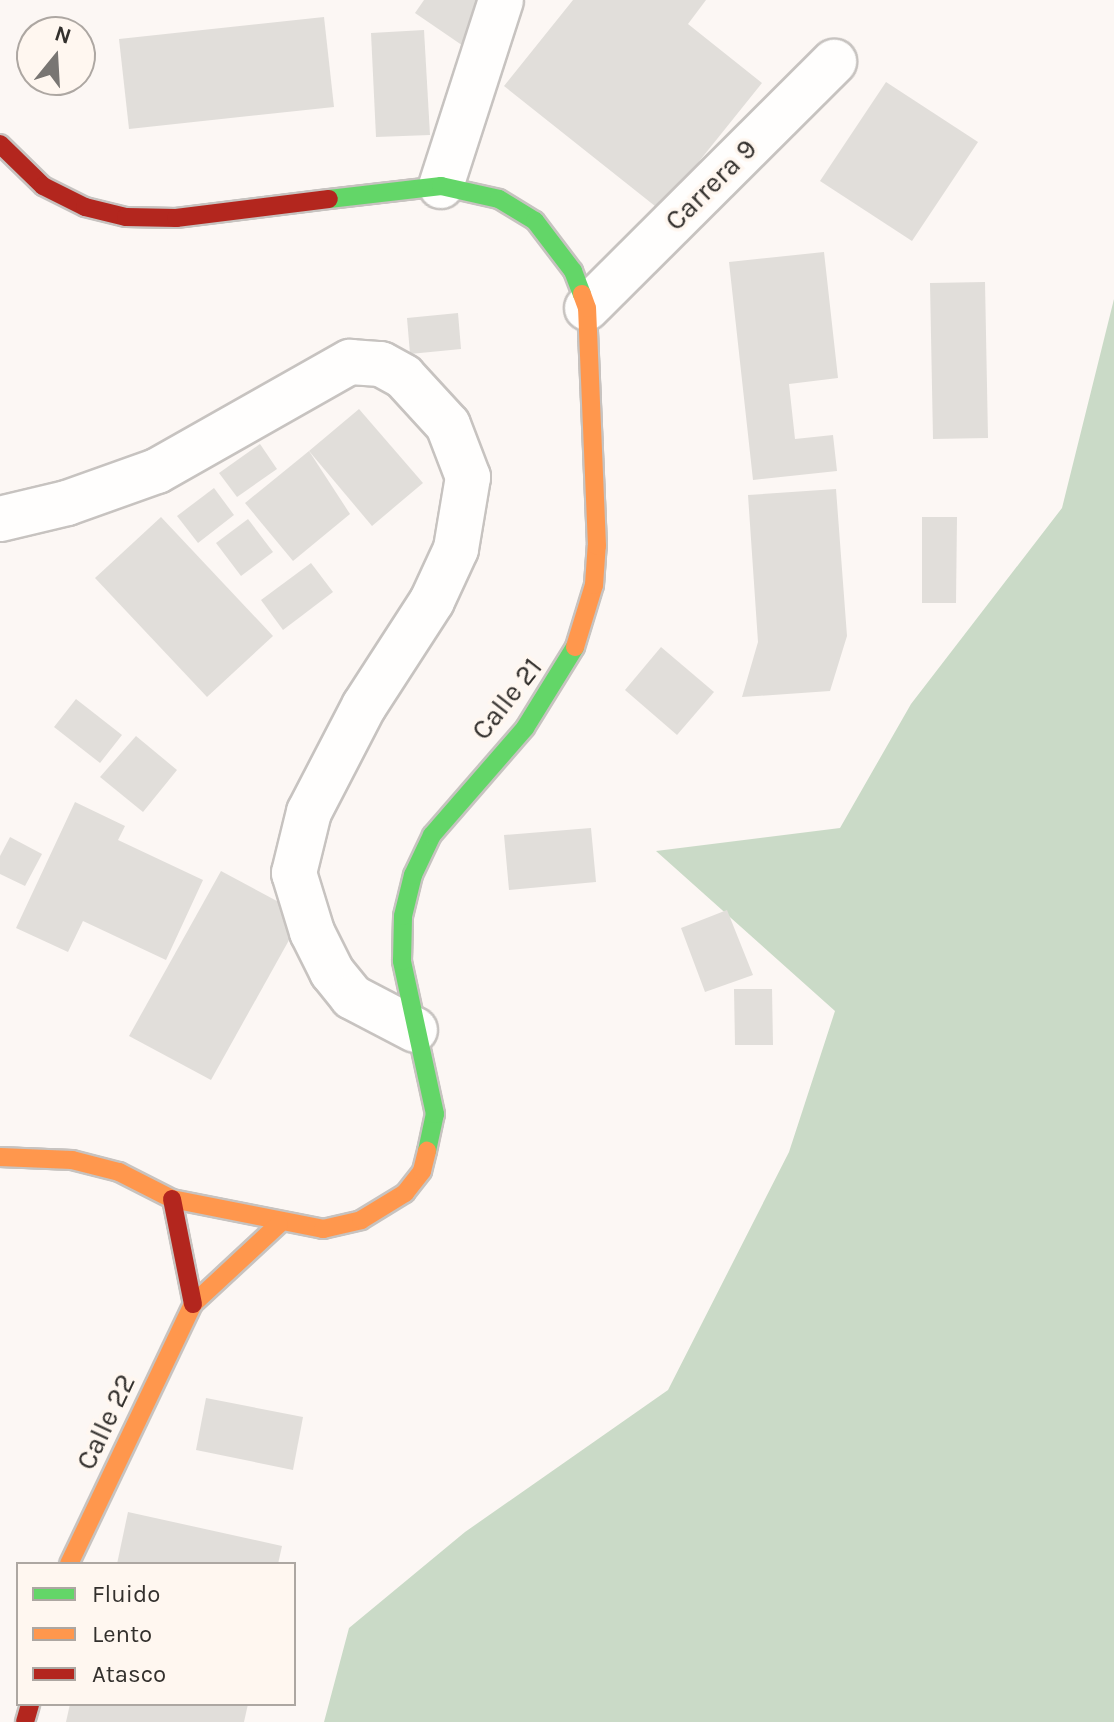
<!DOCTYPE html>
<style>
body{margin:0}
#map{position:relative;width:1114px;height:1722px;overflow:hidden;background:#fcf7f4;font-family:Karla,sans-serif}
div>[style]{position:absolute}
.forest>*{inset:0;background:#cadac7}
.building>*{inset:0;background:#e1deda}
.roads{filter:drop-shadow(2px 0 #c7c3c0) drop-shadow(-2px 0 #c7c3c0) drop-shadow(0 2px #c7c3c0) drop-shadow(0 -2px #c7c3c0)}
.street>*{height:44px;margin:-22px;padding:0 22px;transform-origin:22px;border-radius:22px;background:#fffefd}
.fast>*{height:18px;margin:-9px;padding:0 9px;transform-origin:9px;border-radius:9px;background:#63d668}
.slow>*{height:18px;margin:-9px;padding:0 9px;transform-origin:9px;border-radius:9px;background:#ff974d}
.jam>*{height:18px;margin:-9px;padding:0 9px;transform-origin:9px;border-radius:9px;background:#b3261e}
span{translate:-50% -50%;white-space:nowrap;text-align:center;line-height:1.15;-webkit-text-stroke:7px #fff7f0;paint-order:stroke}
.street-label{font-size:28px;color:#33302d}
.legend{position:absolute;left:16px;top:1562px;width:280px;height:144px;box-sizing:border-box;background:#fff7f0;border:2px solid #ada7a2;margin:0;padding:10px 14px;list-style:none;font-size:24px;color:#33302d}
.legend li{display:flex;align-items:center;gap:16px;height:40px}
.legend b{width:40px;border:2px solid #ada7a2}
.north{position:absolute;left:16px;top:16px;width:80px;height:80px;box-sizing:border-box;background:#fff7f0;border:2px solid #ada7a2;border-radius:50%;rotate:18deg;font-size:22px;font-weight:700;line-height:32px;text-align:center;color:#33302d}
.north::after{content:'';display:block;margin:auto;width:28px;height:36px;background:#797673;clip-path:polygon(50% 0,100% 100%,50% 72%,0 100%)}
</style>
<div id="map">
<div class="forest">
<i style="clip-path:polygon(1114px 299px,1114px 1722px,324px 1722px,349px 1628px,465px 1532px,668px 1390px,789px 1152px,835px 1011px,656px 851px,840px 828px,911px 704px,1062px 508px)"></i>
</div>
<div class="building">
<i style="clip-path:polygon(424px 0,493px 0,472px 52px,415px 13px)"></i>
<i style="clip-path:polygon(573px 0,706px 0,688px 24px,762px 83px,660px 210px,504px 86px)"></i>
<i style="clip-path:polygon(324px 17px,334px 107px,129px 129px,119px 39px)"></i>
<i style="clip-path:polygon(424px 30px,430px 135px,376px 137px,371px 33px)"></i>
<i style="clip-path:polygon(886px 82px,978px 142px,912px 241px,820px 181px)"></i>
<i style="clip-path:polygon(824px 252px,838px 378px,789px 384px,795px 439px,833px 435px,837px 471px,753px 480px,729px 262px)"></i>
<i style="clip-path:polygon(985px 282px,988px 438px,933px 439px,930px 283px)"></i>
<i style="clip-path:polygon(458px 313px,461px 349px,410px 354px,407px 318px)"></i>
<i style="clip-path:polygon(359px 409px,423px 483px,372px 526px,309px 451px)"></i>
<i style="clip-path:polygon(260px 444px,277px 469px,237px 497px,219px 473px)"></i>
<i style="clip-path:polygon(309px 451px,350px 514px,293px 561px,245px 503px)"></i>
<i style="clip-path:polygon(214px 488px,234px 515px,198px 543px,177px 516px)"></i>
<i style="clip-path:polygon(836px 489px,847px 636px,830px 691px,742px 697px,758px 642px,748px 495px)"></i>
<i style="clip-path:polygon(161px 517px,273px 636px,207px 697px,95px 578px)"></i>
<i style="clip-path:polygon(922px 517px,957px 517px,956px 603px,922px 603px)"></i>
<i style="clip-path:polygon(248px 519px,273px 552px,241px 576px,216px 543px)"></i>
<i style="clip-path:polygon(311px 563px,333px 592px,283px 630px,261px 600px)"></i>
<i style="clip-path:polygon(661px 647px,714px 692px,677px 735px,625px 690px)"></i>
<i style="clip-path:polygon(76px 699px,122px 735px,100px 763px,54px 727px)"></i>
<i style="clip-path:polygon(136px 736px,177px 770px,143px 812px,100px 777px)"></i>
<i style="clip-path:polygon(75px 802px,125px 826px,118px 840px,203px 880px,166px 960px,83px 921px,68px 952px,16px 928px)"></i>
<i style="clip-path:polygon(591px 828px,596px 882px,509px 890px,504px 835px)"></i>
<i style="clip-path:polygon(10px 837px,42px 854px,25px 886px,0 874px,0 856px)"></i>
<i style="clip-path:polygon(221px 871px,303px 915px,211px 1080px,129px 1036px)"></i>
<i style="clip-path:polygon(727px 910px,753px 975px,705px 992px,681px 928px)"></i>
<i style="clip-path:polygon(734px 989px,772px 989px,773px 1045px,735px 1045px)"></i>
<i style="clip-path:polygon(206px 1398px,303px 1417px,293px 1470px,196px 1450px)"></i>
<i style="clip-path:polygon(128px 1512px,282px 1546px,278px 1564px,117px 1564px)"></i>
<i style="clip-path:polygon(70px 1704px,248px 1704px,244px 1722px,66px 1722px)"></i>
</div>
<div class="roads">
<div class="street">
<i style="left:441px;top:186px;width:195px;rotate:-72.1deg"></i>
<i style="left:587px;top:308px;width:349px;rotate:-44.9deg"></i>
<i style="left:0;top:519px;width:69px;rotate:-13.4deg"></i>
<i style="left:67px;top:503px;width:96px;rotate:-19.6deg"></i>
<i style="left:157px;top:471px;width:222px;rotate:-29.5deg"></i>
<i style="left:350px;top:362px;width:31px;rotate:4deg"></i>
<i style="left:381px;top:364px;width:26px;rotate:29deg"></i>
<i style="left:404px;top:377px;width:65px;rotate:47.5deg"></i>
<i style="left:448px;top:425px;width:56px;rotate:69deg"></i>
<i style="left:468px;top:477px;width:73px;rotate:99.5deg"></i>
<i style="left:456px;top:549px;width:57px;rotate:114.8deg"></i>
<i style="left:432px;top:601px;width:125px;rotate:122.9deg"></i>
<i style="left:364px;top:706px;width:119px;rotate:117.4deg"></i>
<i style="left:309px;top:812px;width:63px;rotate:103.8deg"></i>
<i style="left:294px;top:873px;width:62px;rotate:73deg"></i>
<i style="left:312px;top:932px;width:45px;rotate:63.4deg"></i>
<i style="left:332px;top:972px;width:32px;rotate:51deg"></i>
<i style="left:352px;top:997px;width:71px;rotate:27.6deg"></i>
</div>
<div class="fast">
<i style="left:329px;top:199px;width:113px;rotate:-6.6deg"></i>
<i style="left:441px;top:186px;width:59px;rotate:12.6deg"></i>
<i style="left:499px;top:199px;width:42px;rotate:31.4deg"></i>
<i style="left:535px;top:221px;width:63px;rotate:52.8deg"></i>
<i style="left:573px;top:271px;width:25px;rotate:69deg"></i>
<i style="left:427px;top:1151px;width:38px;rotate:-78deg"></i>
<i style="left:435px;top:1114px;width:157px;rotate:-102.2deg"></i>
<i style="left:402px;top:961px;width:45px;rotate:-88.7deg"></i>
<i style="left:403px;top:916px;width:42px;rotate:-76.3deg"></i>
<i style="left:413px;top:875px;width:44px;rotate:-64.6deg"></i>
<i style="left:432px;top:835px;width:142px;rotate:-49deg"></i>
<i style="left:525px;top:728px;width:95px;rotate:-58.3deg"></i>
</div>
<div class="slow">
<i style="left:575px;top:647px;width:65px;rotate:-73deg"></i>
<i style="left:594px;top:585px;width:39px;rotate:-86deg"></i>
<i style="left:597px;top:546px;width:238px;rotate:-92.4deg"></i>
<i style="left:587px;top:308px;width:15px;rotate:-110deg"></i>
<i style="left:0;top:1157px;width:72px;rotate:2.4deg"></i>
<i style="left:72px;top:1160px;width:49px;rotate:14.3deg"></i>
<i style="left:119px;top:1172px;width:59px;rotate:27deg"></i>
<i style="left:172px;top:1199px;width:154px;rotate:11.2deg"></i>
<i style="left:323px;top:1229px;width:39px;rotate:-13deg"></i>
<i style="left:361px;top:1220px;width:52px;rotate:-31.5deg"></i>
<i style="left:405px;top:1193px;width:28px;rotate:-52deg"></i>
<i style="left:422px;top:1171px;width:21px;rotate:-76deg"></i>
<i style="left:69px;top:1564px;width:288px;rotate:-64.5deg"></i>
<i style="left:193px;top:1304px;width:117px;rotate:-42.9deg"></i>
</div>
<div class="jam">
<i style="left:0;top:144px;width:60px;rotate:44.3deg"></i>
<i style="left:43px;top:186px;width:47px;rotate:26.6deg"></i>
<i style="left:85px;top:207px;width:42px;rotate:13.7deg"></i>
<i style="left:126px;top:217px;width:50px;rotate:1.1deg"></i>
<i style="left:176px;top:218px;width:154px;rotate:-7.1deg"></i>
<i style="left:172px;top:1199px;width:107px;rotate:78.7deg"></i>
<i style="left:25px;top:1722px;width:19px;rotate:-74deg"></i>
</div>
</div>
<div class="street-label">
<span style="left:711px;top:185px;rotate:-45deg">Carrera 9</span>
<span style="left:507px;top:699px;rotate:-52deg">Calle 21</span>
<span style="left:106px;top:1422px;rotate:-65deg">Calle 22</span>
</div>
<ul class="legend">
<li><b style="height:10px;background:#63d668"></b>Fluido</li>
<li><b style="height:10px;background:#ff974d"></b>Lento</li>
<li><b style="height:10px;background:#b3261e"></b>Atasco</li>
</ul>
<div class="north">N</div>
</div>
